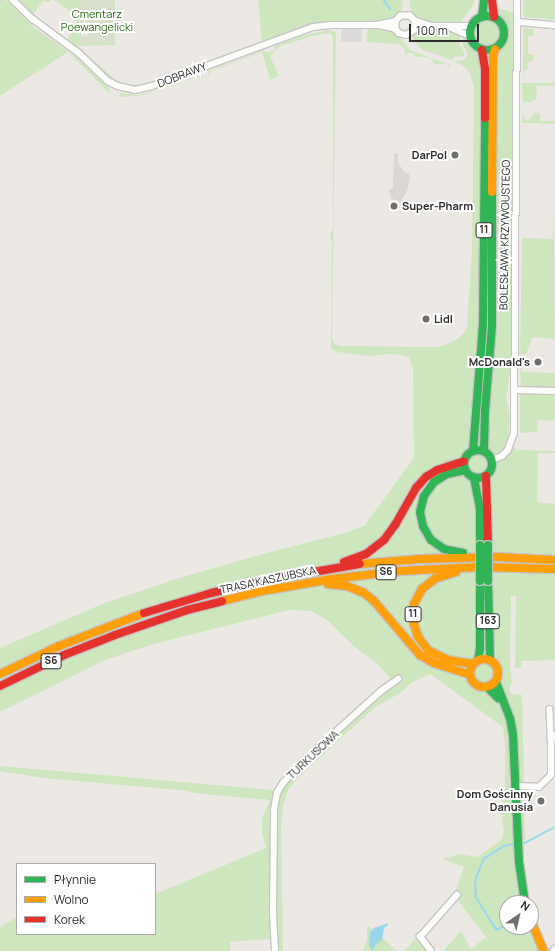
<!DOCTYPE html>
<meta charset="utf-8">
<style>
body{margin:0}
#map{position:relative;width:555px;height:951px;overflow:hidden;background:#ece8e4;font-family:Manrope,sans-serif}
div>[style]{position:absolute}
.industrial>*{inset:0;background:#dcd9db}
.green>*{inset:0;background:#cee6be}
.round{border-radius:50%}
.cemetery>*{inset:0;background:#d8e0cc}
.plaza>*{inset:0;background:#dad6d2}
.water>*{inset:0;background:#99d6ec}
.stream>*{height:1.5px;margin:-0.75px;padding:0 0.75px;transform-origin:0.75px;border-radius:0.75px;background:#99d6ec}
.roads{filter:drop-shadow(1px 0 #c5c4c5) drop-shadow(-1px 0 #c5c4c5) drop-shadow(0 1px #c5c4c5) drop-shadow(0 -1px #c5c4c5)}
.street>*{height:5.5px;margin:-2.75px;padding:0 2.75px;transform-origin:2.75px;border-radius:2.75px;background:#fcfcfb}
.fast>*{height:8px;margin:-4px;padding:0 4px;transform-origin:4px;border-radius:4px;background:#30b455}
.fast>.ring{margin:-4px;padding:0;box-sizing:content-box;background:none;border:8px solid #30b455;border-radius:50%}
.slow>*{height:8px;margin:-4px;padding:0 4px;transform-origin:4px;border-radius:4px;background:#ff9f0a}
.slow>.ring{margin:-4px;padding:0;box-sizing:content-box;background:none;border:8px solid #ff9f0a;border-radius:50%}
.jam>*{height:8px;margin:-4px;padding:0 4px;transform-origin:4px;border-radius:4px;background:#e5322d}
.bridges{filter:drop-shadow(1px 0 #c6c5c4) drop-shadow(-1px 0 #c6c5c4) drop-shadow(0 1px #c6c5c4) drop-shadow(0 -1px #c6c5c4)}
.fast-bridge>*{height:8px;margin:-4px;padding:0 4px;transform-origin:4px;border-radius:4px;background:#30b455}
.dots>*{width:11px;height:11px;translate:-50% -50%;box-sizing:border-box;border:2px solid #fff;border-radius:50%}
span{translate:-50% -50%;white-space:nowrap;text-align:center;line-height:1.15;-webkit-text-stroke:4px #fff;paint-order:stroke}
.shield-label span{padding:1px 3px;background:#fff;border:1px solid;border-radius:3px;-webkit-text-stroke-width:0}
.shield-label{font-size:10px;color:#2e2e2e;font-weight:700}
.park-label{font-size:11px;color:#2c6e1b}
.street-label{font-size:11px;color:#2e2e2e}
.poi-label{font-size:11px;color:#2e2e2e;font-weight:700}
.right{translate:-100% -50%;text-align:right}
.left{translate:0 -50%;text-align:left}
.legend{position:absolute;left:16px;top:863px;width:140px;height:72px;box-sizing:border-box;background:#fff;border:1px solid #ababab;margin:0;padding:5px 7px;list-style:none;font-size:12px;color:#2e2e2e}
.legend li{display:flex;align-items:center;gap:8px;height:20px}
.legend b{width:20px;border:1px solid #ababab}
.north{position:absolute;left:499px;top:895px;width:40px;height:40px;box-sizing:border-box;background:#fff;border:1px solid #ababab;border-radius:50%;rotate:34deg;font-size:11px;font-weight:700;line-height:16px;text-align:center;color:#2e2e2e}
.north::after{content:'';display:block;margin:auto;width:14px;height:18px;background:#706f6e;clip-path:polygon(50% 0,100% 100%,50% 72%,0 100%)}
.scale{position:absolute;left:409px;top:24px;width:70px;height:18px;box-sizing:border-box;border:2px solid #2e2e2e;border-top:0;padding-left:5px;font-size:12px;line-height:14px;white-space:nowrap;color:#2e2e2e;-webkit-text-stroke:3px #fff;paint-order:stroke}
</style>
<div id="map">
<div class="industrial">
<i style="clip-path:polygon(343px 28px,360px 28px,362px 30px,362px 42px,341px 42px,341px 32px)"></i>
</div>
<div class="green">
<i style="clip-path:polygon(0 0,6px 0,31px 25px,76px 57px,110px 89px,109px 93px,119px 97px,121px 93px,135px 95px,148px 93px,197px 75px,200px 78px,209px 75px,208px 71px,264px 50px,267px 53px,269px 52px,275px 50px,275px 46px,302px 36px,328px 30px,336px 32px,332px 338px,335px 344px,340px 346px,440px 347px,456px 340px,463px 334px,467px 327px,472px 251px,474px 87px,470px 73px,463px 66px,455px 61px,464px 60px,467px 57px,467px 53px,462px 43px,463px 34px,464px 35px,481px 57px,482px 82px,481px 324px,474px 411px,479px 411px,486px 325px,488px 108px,487px 55px,490px 55px,489px 325px,482px 411px,488px 411px,495px 325px,496px 57px,498px 51px,506px 41px,508px 33px,505px 23px,498px 15px,495px 7px,515px 13px,512px 372px,510px 373px,506px 398px,510px 416px,508px 437px,518px 452px,519px 450px,555px 451px,555px 453px,538px 453px,537px 502px,555px 504px,555px 660px,521px 661px,521px 667px,515px 668px,516px 596px,511px 596px,510px 664px,512px 681px,509px 690px,511px 694px,522px 695px,524px 782px,538px 783px,548px 773px,548px 764px,549px 764px,548px 774px,541px 783px,535px 785px,521px 784px,518px 782px,518px 744px,511px 744px,516px 840px,514px 844px,516px 846px,518px 875px,523px 903px,507px 903px,507px 927px,531px 927px,541px 951px,443px 951px,461px 931px,471px 949px,486px 937px,456px 898px,458px 895px,455px 892px,464px 867px,442px 859px,460px 854px,478px 857px,501px 840px,504px 832px,501px 811px,505px 786px,505px 744px,503px 727px,430px 674px,411px 683px,400px 693px,374px 708px,298px 778px,288px 790px,283px 805px,281px 826px,283px 951px,271px 951px,270px 939px,230px 942px,230px 951px,0 951px,0 927px,17px 917px,17px 934px,155px 934px,155px 894px,266px 848px,262px 832px,262px 818px,270px 800px,202px 794px,179px 790px,43px 778px,0 771px,0 766px,273px 790px,297px 761px,390px 678px,378px 664px,355px 647px,327px 620px,311px 611px,289px 610px,157px 643px,105px 660px,0 712px,0 648px,102px 604px,179px 578px,274px 551px,345px 533px,364px 526px,414px 458px,413px 368px,409px 358px,403px 355px,388px 354px,369px 356px,337px 352px,331px 349px,332px 240px,330px 236px,333px 228px,333px 39px,331px 33px,313px 36px,280px 46px,270px 56px,279px 76px,270px 80px,262px 52px,211px 71px,210px 75px,199px 79px,196px 77px,144px 95px,120px 97px,109px 93px,68px 52px,0 96px)"></i>
<i style="clip-path:polygon(16px 0,51px 0,49px 2px,43px 1px,33px 15px)"></i>
<i style="clip-path:polygon(54px 0,115px 0,115px 45px,77px 46px,116px 80px,126px 84px,137px 85px,153px 81px,197px 66px,152px 83px,135px 87px,123px 86px,110px 79px,69px 42px,68px 38px,77px 25px,76px 22px,74px 20px,77px 16px)"></i>
<i style="clip-path:polygon(258px 0,403px 0,401px 11px,394px 19px,379px 22px,336px 22px,322px 24px,205px 64px,202px 63px,262px 41px)"></i>
<i style="clip-path:polygon(409px 0,474px 0,475px 2px,459px 25px,427px 22px,416px 19px,411px 12px)"></i>
<i style="clip-path:polygon(523px 0,555px 0,555px 20px,524px 17px)"></i>
<i class="round" style="left:474px;top:20px;width:26px;height:26px"></i>
<i style="clip-path:polygon(380px 27px,394px 31px,410px 50px,450px 65px,449px 67px,447px 64px,435px 64px,434px 67px,433px 61px,431px 58px,414px 56px,414px 53px,407px 53px,406px 56px,404px 48px,398px 44px,366px 42px,368px 28px)"></i>
<i style="clip-path:polygon(436px 28px,458px 32px,460px 35px,460px 45px,464px 53px,464px 56px,454px 57px,452px 60px,423px 50px,413px 41px,413px 35px,418px 31px)"></i>
<i style="clip-path:polygon(525px 28px,533px 29px,533px 35px,528px 36px,528px 54px,532px 54px,534px 61px,527px 62px,528px 70px,524px 70px,523px 78px,523px 31px)"></i>
<i style="clip-path:polygon(522px 83px,553px 83px,555px 86px,537px 86px,536px 100px,533px 100px,533px 102px,524px 102px,523px 106px)"></i>
<i style="clip-path:polygon(523px 110px,524px 118px,528px 121px,536px 112px,540px 114px,540px 121px,555px 121px,555px 124px,523px 123px,522px 136px)"></i>
<i style="clip-path:polygon(554px 200px,555px 339px,533px 337px,526px 354px,520px 354px,522px 238px,553px 239px)"></i>
<i style="clip-path:polygon(520px 362px,526px 364px,522px 367px,522px 372px,555px 373px,555px 389px,521px 388px)"></i>
<i style="clip-path:polygon(520px 392px,555px 393px,555px 421px,538px 420px,537px 432px,520px 433px,520px 447px)"></i>
<i style="clip-path:polygon(519px 789px,525px 790px,524px 791px,525px 842px,523px 843px)"></i>
<i style="clip-path:polygon(368px 926px,397px 951px,363px 951px,367px 939px,367px 927px)"></i>
<i style="clip-path:polygon(417px 937px,420px 940px,429px 951px,404px 951px)"></i>
</div>
<div class="cemetery">
<i style="clip-path:polygon(80px 0,114px 0,114px 44px,79px 43px)"></i>
</div>
<div class="plaza">
<i style="clip-path:polygon(394px 153px,398px 153px,398px 163px,406px 174px,408px 172px,410px 175px,408px 189px,401px 201px,404px 207px,403px 208px,397px 200px,391px 199px,391px 195px,388px 192px,393px 187px)"></i>
</div>
<div class="water">
<i style="clip-path:polygon(388px 923px,388px 925px,384px 928px,382px 940px,376px 944px,372px 951px,371px 947px,369px 947px,370px 933px,374px 928px)"></i>
</div>
<div class="stream">
<i style="left:384px;top:0;width:11px;rotate:56deg"></i>
<i style="left:520px;top:843px;width:5px"></i>
<i style="left:525px;top:843px;width:34px;rotate:-28deg"></i>
<i style="left:507px;top:926px;width:11px;rotate:158deg"></i>
<i style="left:497px;top:930px;width:3px;rotate:-135deg"></i>
<i style="left:495px;top:928px;width:36px;rotate:-122deg"></i>
<i style="left:476px;top:898px;width:11px;rotate:-95deg"></i>
<i style="left:475px;top:887px;width:9px;rotate:-84deg"></i>
<i style="left:476px;top:878px;width:21px;rotate:-67deg"></i>
<i style="left:484px;top:859px;width:24px;rotate:-33deg"></i>
<i style="left:504px;top:846px;width:10px;rotate:-11deg"></i>
<i style="left:518px;top:927px;width:9px;rotate:58deg"></i>
</div>
<div class="roads">
<div class="street">
<i style="left:13px;top:0;width:28px;rotate:44deg"></i>
<i style="left:33px;top:19px;width:57px;rotate:36.5deg"></i>
<i style="left:79px;top:53px;width:40px;rotate:44deg"></i>
<i style="left:108px;top:81px;width:11px;rotate:27deg"></i>
<i style="left:118px;top:86px;width:17px;rotate:13deg"></i>
<i style="left:135px;top:90px;width:17px;rotate:-13deg"></i>
<i style="left:152px;top:86px;width:171px;rotate:-20.1deg"></i>
<i style="left:313px;top:27px;width:18px;rotate:-6deg"></i>
<i style="left:331px;top:25px;width:46px"></i>
<i style="left:377px;top:25px;width:19px;rotate:-12deg"></i>
<i style="left:415px;top:21px;width:18px;rotate:16deg"></i>
<i style="left:432px;top:26px;width:39px"></i>
<i style="left:517px;top:22px;width:38px;rotate:5deg"></i>
<i style="left:379px;top:25px;width:17px;rotate:13deg"></i>
<i style="left:396px;top:29px;width:5px;rotate:53deg"></i>
<i style="left:399px;top:33px;width:7px;rotate:16deg"></i>
<i style="left:406px;top:35px;width:9px;rotate:-32deg"></i>
<i style="left:414px;top:30px;width:9px;rotate:-84deg"></i>
<i style="left:415px;top:21px;width:7px;rotate:-135deg"></i>
<i style="left:410px;top:16px;width:9px;rotate:180deg"></i>
<i style="left:401px;top:16px;width:7px;rotate:135deg"></i>
<i style="left:396px;top:21px;width:8px;rotate:90deg"></i>
<i style="left:452px;top:28px;width:20px;rotate:24deg"></i>
<i style="left:514px;top:390px;width:41px;rotate:1.4deg"></i>
<i style="left:492px;top:460px;width:11px;rotate:-22deg"></i>
<i style="left:502px;top:456px;width:8px;rotate:-45deg"></i>
<i style="left:508px;top:450px;width:18px;rotate:-71deg"></i>
<i style="left:514px;top:433px;width:433px;rotate:-89.6deg"></i>
<i style="left:550px;top:709px;width:31px;rotate:88deg"></i>
<i style="left:515px;top:786px;width:24px;rotate:2deg"></i>
<i style="left:539px;top:787px;width:16px;rotate:-45deg"></i>
<i style="left:550px;top:776px;width:3px;rotate:-72deg"></i>
<i style="left:551px;top:773px;width:33px;rotate:-90deg"></i>
<i style="left:551px;top:740px;width:6px;rotate:-51deg"></i>
<i style="left:275px;top:951px;width:39px;rotate:-93deg"></i>
<i style="left:273px;top:912px;width:102px;rotate:-89.4deg"></i>
<i style="left:274px;top:810px;width:17px;rotate:-80deg"></i>
<i style="left:277px;top:793px;width:12px;rotate:-59deg"></i>
<i style="left:283px;top:783px;width:25px;rotate:-48deg"></i>
<i style="left:300px;top:764px;width:109px;rotate:-42deg"></i>
<i style="left:381px;top:691px;width:21px;rotate:-35deg"></i>
<i style="left:431px;top:951px;width:18px;rotate:-128deg"></i>
<i style="left:420px;top:937px;width:56px;rotate:-48.6deg"></i>
<i style="left:553px;top:951px;width:3px;rotate:-45deg"></i>
</div>
<div class="fast">
<i class="ring" style="left:470px;top:16px;width:26px;height:26px"></i>
<i style="left:482px;top:17px;width:17px;rotate:-83deg"></i>
<i class="ring" style="left:464px;top:450px;width:20px;height:20px"></i>
<i style="left:473px;top:451px;width:126px;rotate:-85.5deg"></i>
<i style="left:483px;top:325px;width:207px;rotate:-89.4deg"></i>
<i style="left:484px;top:451px;width:40px;rotate:-88.6deg"></i>
<i style="left:485px;top:411px;width:86px;rotate:-85.3deg"></i>
<i style="left:492px;top:325px;width:133px;rotate:-90deg"></i>
<i style="left:474px;top:478px;width:33px;rotate:79deg"></i>
<i style="left:480px;top:510px;width:35px;rotate:90deg"></i>
<i style="left:463px;top:553px;width:19px;rotate:-168deg"></i>
<i style="left:444px;top:549px;width:16px;rotate:-145deg"></i>
<i style="left:431px;top:540px;width:16px;rotate:-120deg"></i>
<i style="left:423px;top:526px;width:14px;rotate:-102deg"></i>
<i style="left:420px;top:512px;width:16px;rotate:-76deg"></i>
<i style="left:424px;top:496px;width:17px;rotate:-54deg"></i>
<i style="left:434px;top:482px;width:15px;rotate:-32deg"></i>
<i style="left:447px;top:474px;width:19px;rotate:-12deg"></i>
<i style="left:488px;top:581px;width:79px;rotate:88.5deg"></i>
<i style="left:478px;top:660px;width:11px;rotate:-80deg"></i>
<i style="left:480px;top:649px;width:68px;rotate:-90deg"></i>
<i style="left:496px;top:682px;width:39px;rotate:69deg"></i>
<i style="left:510px;top:718px;width:17px;rotate:80deg"></i>
<i style="left:513px;top:735px;width:127px;rotate:87.3deg"></i>
<i style="left:519px;top:862px;width:41px;rotate:81.7deg"></i>
<i style="left:487px;top:687px;width:16px;rotate:45deg"></i>
</div>
<div class="slow">
<i style="left:492px;top:192px;width:135px;rotate:-89.6deg"></i>
<i style="left:493px;top:57px;width:8px;rotate:-76deg"></i>
<i style="left:360px;top:564px;width:61px;rotate:-4.7deg"></i>
<i style="left:421px;top:559px;width:75px;rotate:-1.5deg"></i>
<i style="left:496px;top:557px;width:59px;rotate:2.9deg"></i>
<i style="left:456px;top:572px;width:21px;rotate:163deg"></i>
<i style="left:436px;top:578px;width:18px;rotate:142deg"></i>
<i style="left:422px;top:589px;width:17px;rotate:118deg"></i>
<i style="left:414px;top:604px;width:20px;rotate:90deg"></i>
<i style="left:414px;top:624px;width:14px;rotate:73deg"></i>
<i style="left:418px;top:637px;width:18px;rotate:52deg"></i>
<i style="left:429px;top:651px;width:21px;rotate:25deg"></i>
<i style="left:448px;top:660px;width:25px;rotate:9deg"></i>
<i style="left:328px;top:584px;width:19px;rotate:6deg"></i>
<i style="left:347px;top:586px;width:18px;rotate:22deg"></i>
<i style="left:364px;top:593px;width:13px;rotate:39deg"></i>
<i style="left:374px;top:601px;width:71px;rotate:49.6deg"></i>
<i style="left:420px;top:655px;width:16px;rotate:30deg"></i>
<i style="left:434px;top:663px;width:38px;rotate:18deg"></i>
<i style="left:222px;top:601px;width:36px;rotate:-14deg"></i>
<i style="left:257px;top:592px;width:76px;rotate:-9.8deg"></i>
<i style="left:332px;top:579px;width:68px;rotate:-6.7deg"></i>
<i style="left:400px;top:571px;width:79px;rotate:-2.9deg"></i>
<i style="left:479px;top:567px;width:76px;rotate:1.5deg"></i>
<i class="ring" style="left:470px;top:659px;width:20px;height:20px"></i>
<i style="left:0;top:674px;width:65px;rotate:-25.4deg"></i>
<i style="left:59px;top:646px;width:91px;rotate:-21.2deg"></i>
<i style="left:531px;top:921px;width:33px;rotate:67deg"></i>
</div>
<div class="jam">
<i style="left:492px;top:0;width:17px;rotate:83deg"></i>
<i style="left:482px;top:50px;width:19px;rotate:81deg"></i>
<i style="left:485px;top:69px;width:49px;rotate:90deg"></i>
<i style="left:486px;top:476px;width:69px;rotate:88.3deg"></i>
<i style="left:344px;top:562px;width:23px;rotate:-20deg"></i>
<i style="left:366px;top:554px;width:23px;rotate:-38deg"></i>
<i style="left:384px;top:540px;width:19px;rotate:-54deg"></i>
<i style="left:395px;top:525px;width:43px;rotate:-60.4deg"></i>
<i style="left:416px;top:488px;width:15px;rotate:-48deg"></i>
<i style="left:426px;top:477px;width:13px;rotate:-32deg"></i>
<i style="left:437px;top:470px;width:28px;rotate:-18deg"></i>
<i style="left:144px;top:613px;width:70px;rotate:-16.6deg"></i>
<i style="left:211px;top:593px;width:64px;rotate:-12.7deg"></i>
<i style="left:273px;top:579px;width:88px;rotate:-9.8deg"></i>
<i style="left:0;top:686px;width:71px;rotate:-25.8deg"></i>
<i style="left:64px;top:655px;width:55px;rotate:-21.4deg"></i>
<i style="left:115px;top:635px;width:76px;rotate:-19.1deg"></i>
<i style="left:187px;top:610px;width:36px;rotate:-14deg"></i>
</div>
</div>
<div class="bridges">
<div class="fast-bridge">
<i style="left:480px;top:545px;width:36px;rotate:90deg"></i>
<i style="left:488px;top:545px;width:36px;rotate:90deg"></i>
</div>
</div>
<div class="dots">
<i style="left:455px;top:155px;background:#706f6e"></i>
<i style="left:394px;top:206px;background:#706f6e"></i>
<i style="left:426px;top:319px;background:#706f6e"></i>
<i style="left:538px;top:362px;background:#706f6e"></i>
<i style="left:541px;top:801px;background:#706f6e"></i>
</div>
<div class="shield-label">
<span style="left:484px;top:230px">11</span>
<span style="left:386px;top:572px">S6</span>
<span style="left:413px;top:614px">11</span>
<span style="left:488px;top:621px">163</span>
<span style="left:51px;top:661px">S6</span>
</div>
<div class="park-label">
<span style="left:97px;top:21px">Cmentarz<br>Poewangelicki</span>
</div>
<div class="street-label">
<span style="left:182px;top:75px;rotate:-21deg">DOBRAWY</span>
<span style="left:505px;top:235px;rotate:-89deg">BOLESŁAWA KRZYWOUSTEGO</span>
<span style="left:268px;top:580px;rotate:-12deg">TRASA KASZUBSKA</span>
<span style="left:313px;top:755px;rotate:-43deg">TURKUSOWA</span>
</div>
<div class="poi-label">
<span class="right" style="left:447px;top:155px">DarPol</span>
<span class="left" style="left:402px;top:206px">Super-Pharm</span>
<span class="left" style="left:434px;top:319px">Lidl</span>
<span class="right" style="left:530px;top:362px">McDonald's</span>
<span class="right" style="left:533px;top:801px">Dom Gościnny<br>Danusia</span>
</div>
<ul class="legend">
<li><b style="height:5px;background:#30b455"></b>Płynnie</li>
<li><b style="height:5px;background:#ff9f0a"></b>Wolno</li>
<li><b style="height:5px;background:#e5322d"></b>Korek</li>
</ul>
<div class="north">N</div>
<div class="scale">100 m</div>
</div>
